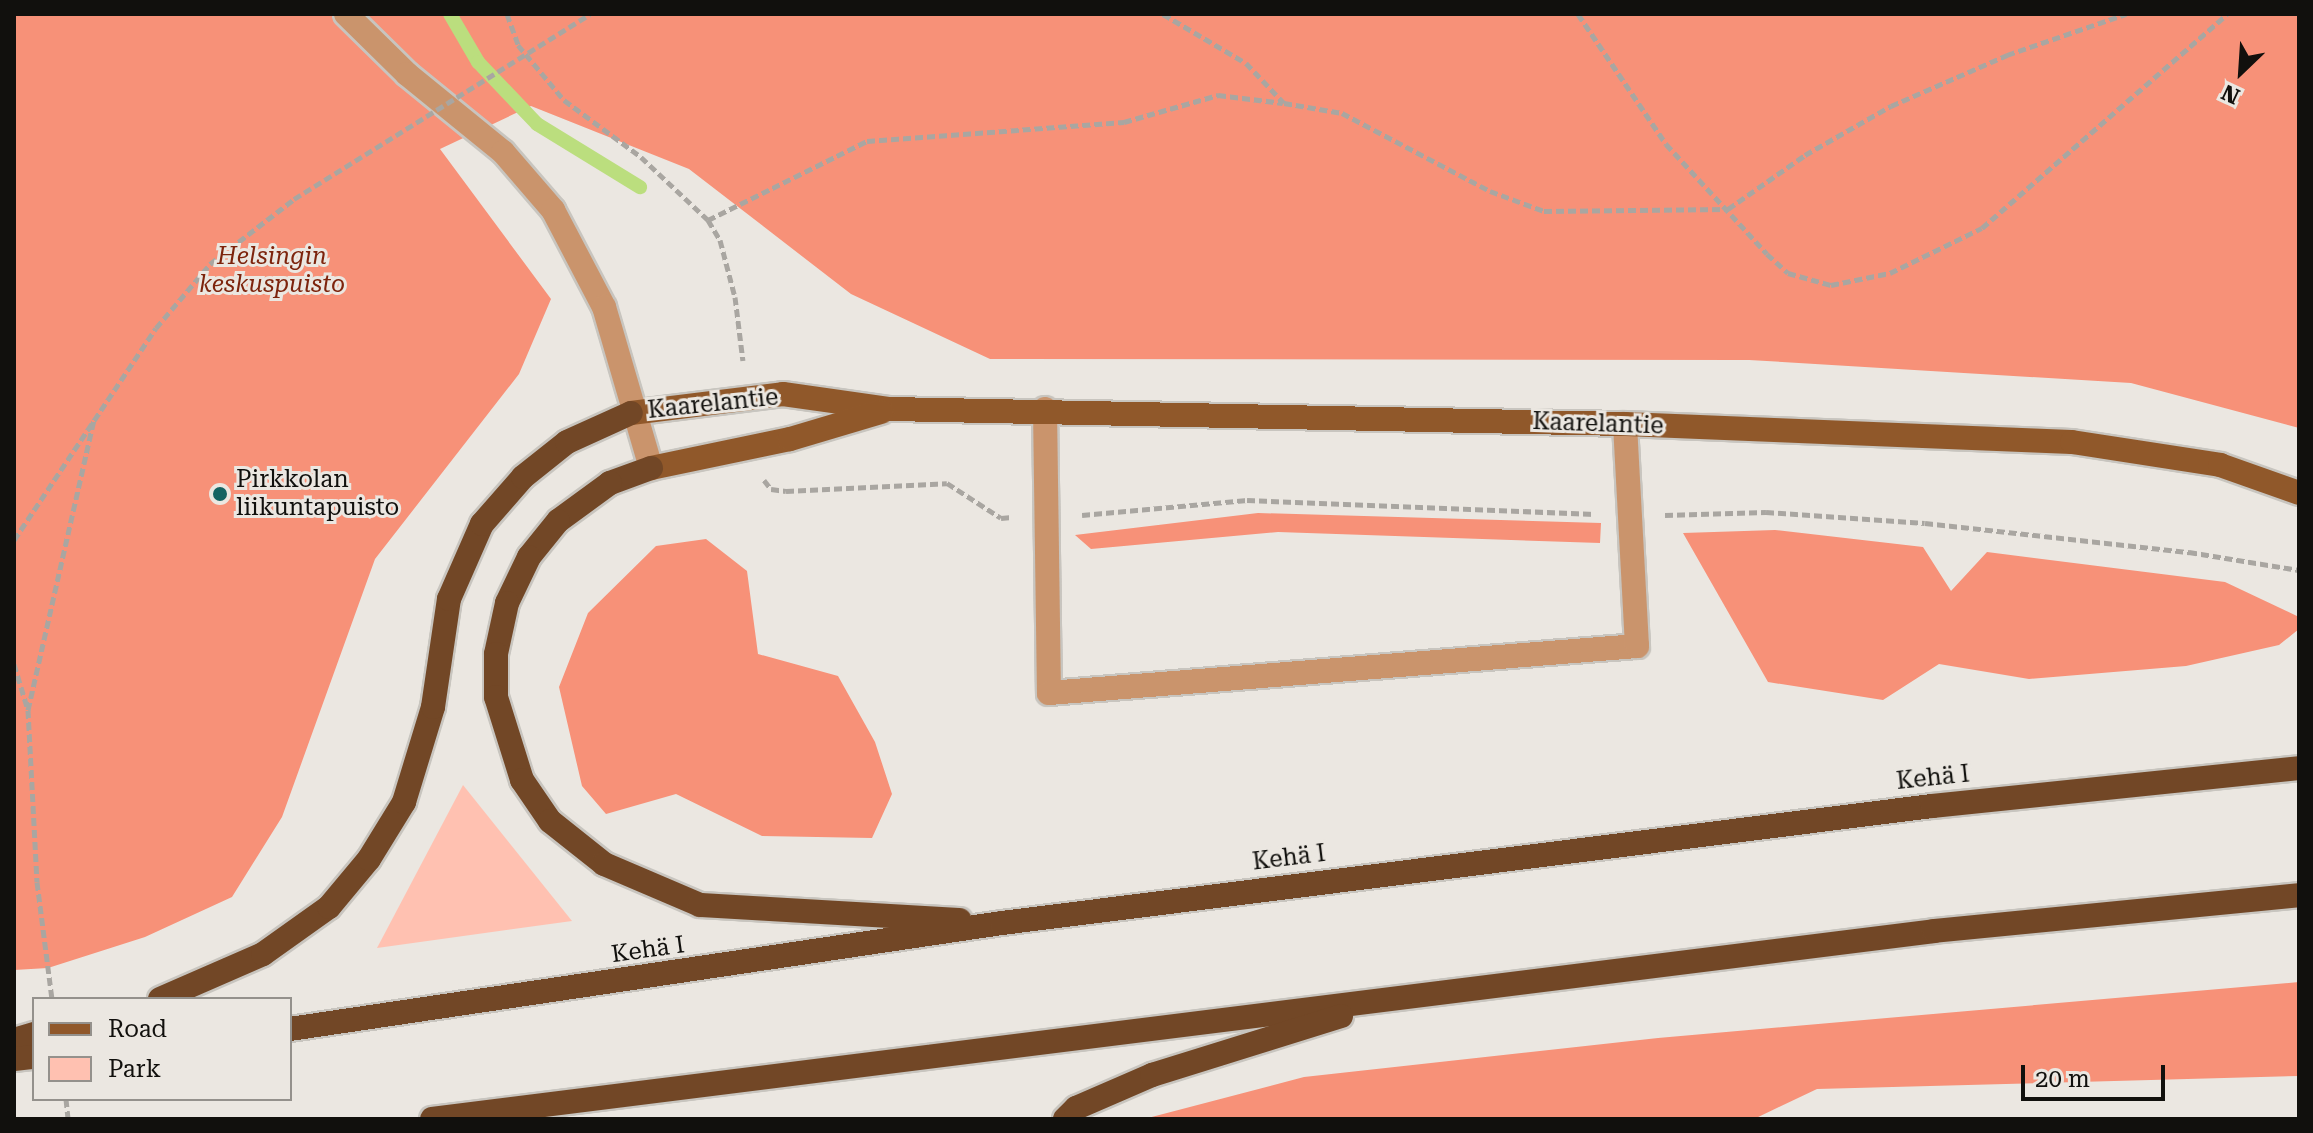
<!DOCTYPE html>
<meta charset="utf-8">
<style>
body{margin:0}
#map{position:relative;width:2313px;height:1133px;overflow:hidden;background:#ebe7e1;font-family:"Roboto Serif",serif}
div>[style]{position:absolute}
.green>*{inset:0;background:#ffc1b1}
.forest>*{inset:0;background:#f79178}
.stream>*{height:14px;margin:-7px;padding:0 7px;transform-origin:7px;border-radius:7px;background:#bbde7e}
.path>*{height:5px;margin-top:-2.5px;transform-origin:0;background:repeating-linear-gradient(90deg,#a9a6a1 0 8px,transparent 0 12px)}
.roads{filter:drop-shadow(2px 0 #c8c5bf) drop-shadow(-2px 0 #c8c5bf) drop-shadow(0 2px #c8c5bf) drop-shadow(0 -2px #c8c5bf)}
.minor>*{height:24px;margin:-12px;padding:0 12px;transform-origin:12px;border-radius:12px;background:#ca946c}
.major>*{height:24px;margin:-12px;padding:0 12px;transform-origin:12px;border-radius:12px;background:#90582a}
.highway>*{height:24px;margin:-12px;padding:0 12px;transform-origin:12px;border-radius:12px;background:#724726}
.path-bridge>*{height:5px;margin-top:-2.5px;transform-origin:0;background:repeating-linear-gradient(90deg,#a9a6a1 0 8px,transparent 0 12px)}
.dots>*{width:22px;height:22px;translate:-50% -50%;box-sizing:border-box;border:4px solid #ebe7e1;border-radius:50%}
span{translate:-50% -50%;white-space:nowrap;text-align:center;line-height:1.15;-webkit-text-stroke:6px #ebe7e1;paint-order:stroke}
.park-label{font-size:24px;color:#7d240d;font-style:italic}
.street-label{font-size:24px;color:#11100d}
.poi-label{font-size:24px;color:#11100d}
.left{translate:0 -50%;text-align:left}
.frame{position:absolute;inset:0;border:16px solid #11100d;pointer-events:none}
.legend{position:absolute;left:32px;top:997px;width:260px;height:104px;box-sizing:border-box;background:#ebe7e1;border:2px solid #94918c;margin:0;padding:10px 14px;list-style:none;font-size:24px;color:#11100d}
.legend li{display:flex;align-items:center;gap:16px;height:40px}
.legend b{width:40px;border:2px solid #94918c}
.north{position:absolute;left:2201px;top:32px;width:80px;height:80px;-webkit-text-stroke:6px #ebe7e1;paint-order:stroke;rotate:205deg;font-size:22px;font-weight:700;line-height:32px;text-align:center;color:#11100d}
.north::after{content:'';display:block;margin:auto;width:28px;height:36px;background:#11100d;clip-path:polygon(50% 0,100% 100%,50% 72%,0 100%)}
.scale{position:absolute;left:2021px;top:1065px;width:144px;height:36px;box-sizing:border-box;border:4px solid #11100d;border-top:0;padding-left:10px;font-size:24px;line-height:28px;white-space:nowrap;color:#11100d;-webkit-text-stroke:6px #ebe7e1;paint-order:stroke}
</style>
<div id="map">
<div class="green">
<i style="clip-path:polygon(463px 785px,572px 921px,377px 948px)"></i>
</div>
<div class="forest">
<i style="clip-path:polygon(14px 14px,2299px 14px,2299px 428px,2131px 383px,1749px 360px,990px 359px,851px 294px,689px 169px,531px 106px,440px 149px,551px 299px,519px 374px,375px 559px,282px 817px,232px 897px,145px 937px,48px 968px,14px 970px)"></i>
<i style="clip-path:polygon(1258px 513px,1601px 523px,1600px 543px,1278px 532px,1091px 549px,1075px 535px)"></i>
<i style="clip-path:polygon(1775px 530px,1923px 547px,1951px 591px,1987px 552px,2225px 582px,2299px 617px,2299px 629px,2279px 645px,2186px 666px,2029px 679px,1939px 664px,1883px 700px,1768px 682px,1683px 533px)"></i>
<i style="clip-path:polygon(706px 539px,747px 571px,758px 654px,838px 676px,875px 742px,892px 794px,872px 838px,762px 836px,676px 794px,606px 814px,582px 786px,559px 687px,588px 613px,656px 546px)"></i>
<i style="clip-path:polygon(2299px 982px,2299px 1076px,1817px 1089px,1754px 1119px,1144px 1119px,1304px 1077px,1658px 1038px)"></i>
</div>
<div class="stream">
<i style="left:450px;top:14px;width:56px;rotate:59.7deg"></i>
<i style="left:478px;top:62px;width:86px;rotate:46.4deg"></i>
<i style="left:537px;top:124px;width:121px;rotate:31.5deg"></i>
</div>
<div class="path">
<i style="left:507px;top:14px;width:33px;rotate:70deg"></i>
<i style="left:518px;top:45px;width:72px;rotate:50.1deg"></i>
<i style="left:564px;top:100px;width:96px;rotate:36.5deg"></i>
<i style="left:641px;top:157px;width:92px;rotate:43.2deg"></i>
<i style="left:708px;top:220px;width:23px;rotate:59deg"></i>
<i style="left:720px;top:240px;width:59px;rotate:75.3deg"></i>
<i style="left:735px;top:297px;width:64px;rotate:82.9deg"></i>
<i style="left:1163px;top:14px;width:96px;rotate:30.6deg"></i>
<i style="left:1246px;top:63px;width:55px;rotate:46.5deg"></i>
<i style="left:1284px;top:103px;width:59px;rotate:9.8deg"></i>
<i style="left:1342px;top:113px;width:167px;rotate:27.8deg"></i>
<i style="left:1490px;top:191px;width:58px;rotate:20.3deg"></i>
<i style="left:1544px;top:211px;width:184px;rotate:-0.6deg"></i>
<i style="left:1728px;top:209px;width:94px;rotate:-35deg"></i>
<i style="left:1805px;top:155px;width:99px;rotate:-29.7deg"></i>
<i style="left:1891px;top:106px;width:127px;rotate:-23.7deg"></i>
<i style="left:2007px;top:55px;width:126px;rotate:-19deg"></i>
<i style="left:1578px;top:14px;width:157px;rotate:55.9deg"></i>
<i style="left:1666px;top:144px;width:149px;rotate:47.4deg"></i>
<i style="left:1767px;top:254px;width:28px;rotate:42deg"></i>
<i style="left:1788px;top:273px;width:45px;rotate:15.6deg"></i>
<i style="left:1831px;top:285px;width:60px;rotate:-11.5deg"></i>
<i style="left:1890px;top:273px;width:102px;rotate:-26.1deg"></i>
<i style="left:1982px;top:228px;width:325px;rotate:-41.1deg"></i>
<i style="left:708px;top:220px;width:178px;rotate:-26.4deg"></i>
<i style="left:867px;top:141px;width:258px;rotate:-4.2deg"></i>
<i style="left:1124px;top:122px;width:98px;rotate:-16deg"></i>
<i style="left:1218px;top:95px;width:65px;rotate:7deg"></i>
<i style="left:764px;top:480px;width:11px;rotate:52deg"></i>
<i style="left:771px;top:489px;width:15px;rotate:8deg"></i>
<i style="left:786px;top:491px;width:161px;rotate:-2.8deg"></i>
<i style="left:947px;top:483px;width:64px;rotate:32.9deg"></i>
<i style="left:1001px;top:518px;width:11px;rotate:-5deg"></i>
<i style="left:1082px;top:515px;width:166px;rotate:-5.2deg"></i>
<i style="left:1247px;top:500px;width:348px;rotate:2.3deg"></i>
<i style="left:1665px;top:515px;width:101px;rotate:-1.7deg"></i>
<i style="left:1766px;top:512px;width:159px;rotate:4deg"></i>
<i style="left:1925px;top:523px;width:266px;rotate:6.3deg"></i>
<i style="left:2189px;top:552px;width:111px;rotate:9.3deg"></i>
<i style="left:14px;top:540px;width:255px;rotate:-56.2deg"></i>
<i style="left:156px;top:328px;width:84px;rotate:-49.8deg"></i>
<i style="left:210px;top:264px;width:106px;rotate:-37.7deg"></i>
<i style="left:14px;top:664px;width:48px;rotate:73.1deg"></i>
<i style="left:28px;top:710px;width:172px;rotate:87deg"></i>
<i style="left:37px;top:882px;width:118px;rotate:82.7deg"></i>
<i style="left:28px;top:710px;width:298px;rotate:-77.2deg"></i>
<i style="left:66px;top:1099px;width:20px;rotate:84deg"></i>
</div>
<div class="roads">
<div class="minor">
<i style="left:346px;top:14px;width:86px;rotate:44.5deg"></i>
<i style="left:407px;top:74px;width:124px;rotate:39.1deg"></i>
<i style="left:503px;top:152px;width:77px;rotate:49.2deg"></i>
<i style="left:553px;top:210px;width:110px;rotate:62.3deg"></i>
<i style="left:604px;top:307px;width:168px;rotate:73.7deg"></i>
<i style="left:1045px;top:409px;width:284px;rotate:89.2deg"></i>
<i style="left:1049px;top:693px;width:590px;rotate:-4.57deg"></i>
<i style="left:1637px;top:646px;width:222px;rotate:-93.1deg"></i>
</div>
<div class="major">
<i style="left:631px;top:413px;width:153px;rotate:-7.1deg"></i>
<i style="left:783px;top:394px;width:108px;rotate:8deg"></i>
<i style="left:890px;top:409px;width:735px;rotate:1.17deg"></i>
<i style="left:1625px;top:424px;width:447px;rotate:2.3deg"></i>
<i style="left:2072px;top:442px;width:150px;rotate:8.8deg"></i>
<i style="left:2220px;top:465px;width:84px;rotate:19.5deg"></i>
<i style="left:651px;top:468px;width:142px;rotate:-11.8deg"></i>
<i style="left:790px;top:439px;width:95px;rotate:-16.5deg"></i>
</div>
<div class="highway">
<i style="left:651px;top:468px;width:44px;rotate:159.9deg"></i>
<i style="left:610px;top:483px;width:64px;rotate:143.8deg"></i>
<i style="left:558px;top:521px;width:46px;rotate:128.9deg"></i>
<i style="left:529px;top:557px;width:51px;rotate:115.6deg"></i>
<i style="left:507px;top:603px;width:52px;rotate:102.2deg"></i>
<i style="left:496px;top:654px;width:43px;rotate:90deg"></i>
<i style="left:496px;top:697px;width:87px;rotate:72.6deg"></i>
<i style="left:522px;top:780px;width:50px;rotate:55.7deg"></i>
<i style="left:550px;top:821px;width:69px;rotate:38.5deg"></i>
<i style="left:604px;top:864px;width:104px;rotate:23.1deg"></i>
<i style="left:700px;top:905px;width:260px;rotate:3.3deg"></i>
<i style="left:160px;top:999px;width:112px;rotate:-23.6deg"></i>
<i style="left:263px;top:954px;width:81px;rotate:-35.5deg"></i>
<i style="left:329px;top:907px;width:62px;rotate:-50.2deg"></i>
<i style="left:369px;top:859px;width:67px;rotate:-58.4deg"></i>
<i style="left:404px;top:802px;width:99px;rotate:-73deg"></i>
<i style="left:433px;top:707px;width:109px;rotate:-81.6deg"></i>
<i style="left:449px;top:599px;width:82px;rotate:-66.3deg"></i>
<i style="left:482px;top:524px;width:62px;rotate:-48.9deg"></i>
<i style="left:523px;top:477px;width:56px;rotate:-38.5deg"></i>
<i style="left:567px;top:442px;width:70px;rotate:-24.4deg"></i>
<i style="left:290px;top:1029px;width:720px;rotate:-8.47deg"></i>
<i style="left:1002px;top:923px;width:937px;rotate:-7.17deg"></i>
<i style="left:1932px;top:806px;width:369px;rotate:-5.9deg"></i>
<i style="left:14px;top:1040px;width:21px;rotate:-17deg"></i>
<i style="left:14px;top:1059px;width:20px;rotate:-6deg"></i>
<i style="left:432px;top:1119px;width:1514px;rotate:-7.13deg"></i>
<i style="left:1934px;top:931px;width:367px;rotate:-5.6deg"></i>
<i style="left:1065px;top:1119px;width:16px;rotate:-45deg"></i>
<i style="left:1076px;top:1108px;width:83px;rotate:-23.5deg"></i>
<i style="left:1152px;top:1075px;width:198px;rotate:-17.3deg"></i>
</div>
</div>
<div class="path-bridge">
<i style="left:294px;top:199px;width:349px;rotate:-32deg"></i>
</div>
<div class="dots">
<i style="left:220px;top:494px;background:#146362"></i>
</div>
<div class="park-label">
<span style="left:272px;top:271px">Helsingin<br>keskuspuisto</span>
</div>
<div class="street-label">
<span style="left:713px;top:404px;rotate:-6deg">Kaarelantie</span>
<span style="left:1598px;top:424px;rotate:2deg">Kaarelantie</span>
<span style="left:1933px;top:778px;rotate:-6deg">Kehä I</span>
<span style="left:1289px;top:858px;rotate:-7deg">Kehä I</span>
<span style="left:648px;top:950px;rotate:-8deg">Kehä I</span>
</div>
<div class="poi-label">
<span class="left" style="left:236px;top:494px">Pirkkolan<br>liikuntapuisto</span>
</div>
<div class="frame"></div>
<ul class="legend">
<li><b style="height:10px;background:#90582a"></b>Road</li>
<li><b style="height:22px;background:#ffc1b1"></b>Park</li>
</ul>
<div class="north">N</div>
<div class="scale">20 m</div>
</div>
